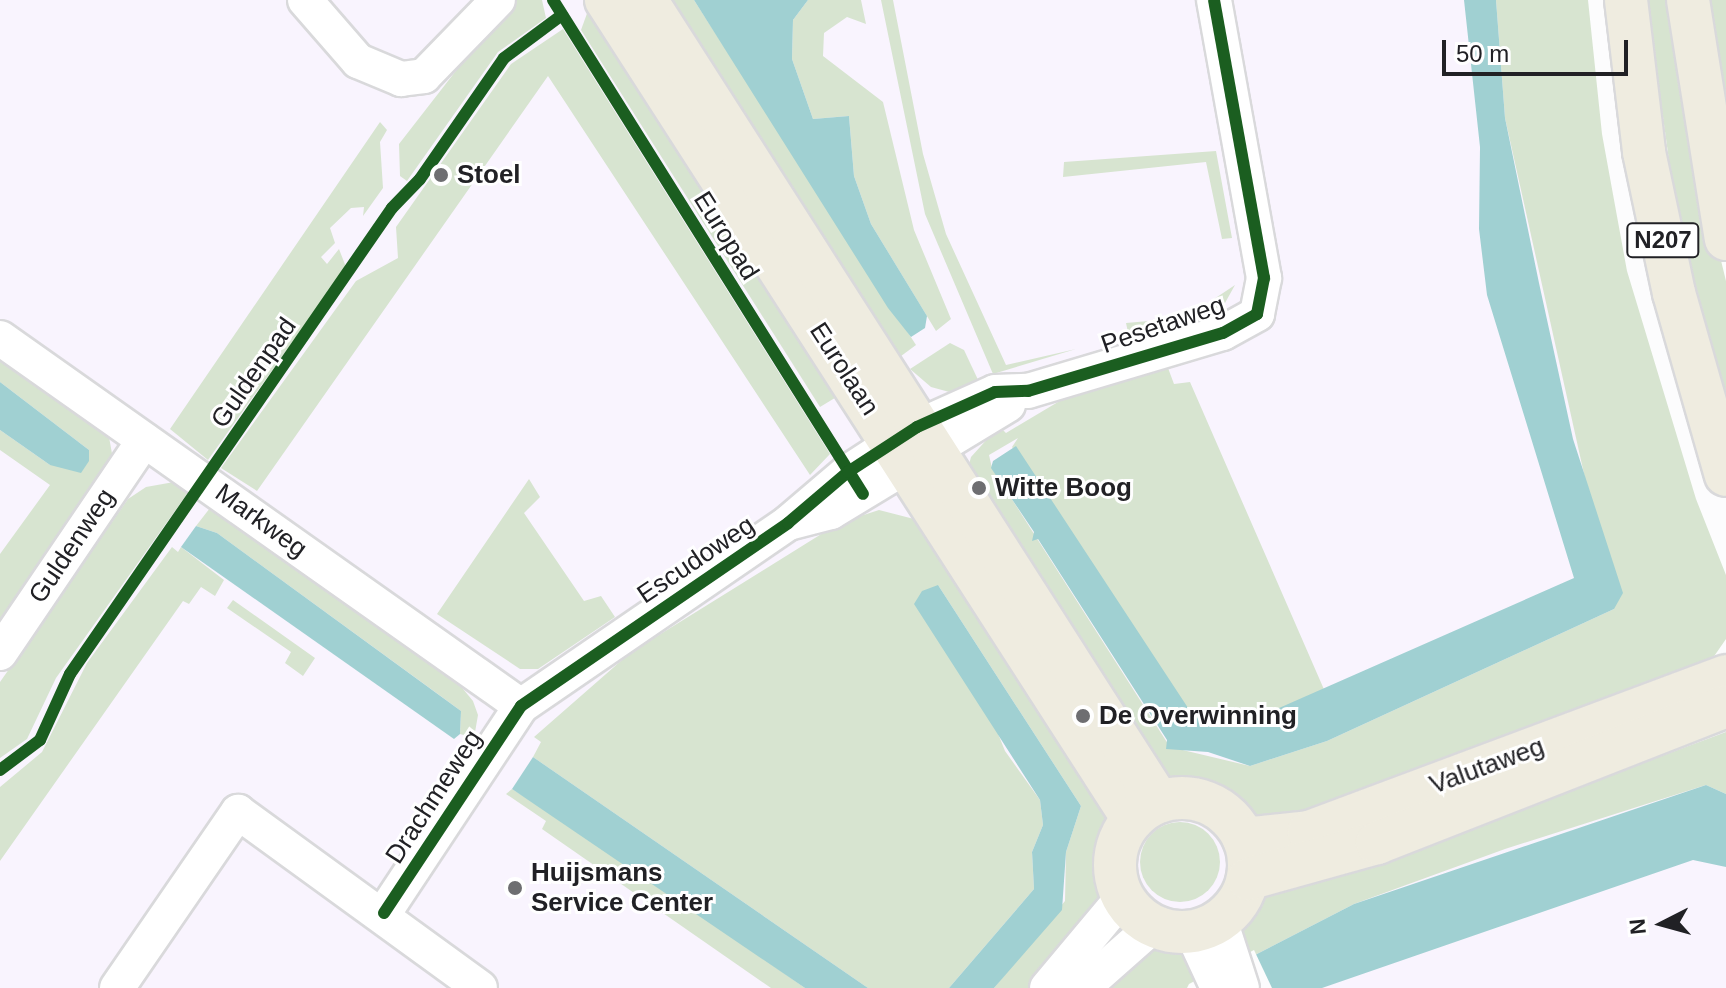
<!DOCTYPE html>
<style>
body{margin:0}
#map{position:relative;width:1726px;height:988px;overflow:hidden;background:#fcfcfd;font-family:Helvetica,sans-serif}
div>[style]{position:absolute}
.industrial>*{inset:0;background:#f9f4fe}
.green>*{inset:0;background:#d7e4d0}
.round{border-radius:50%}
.water>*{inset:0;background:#a0d0d2}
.pier>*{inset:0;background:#fcfcfd}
.roads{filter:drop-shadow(2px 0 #d9d9db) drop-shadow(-2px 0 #d9d9db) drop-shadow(0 2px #d9d9db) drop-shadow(0 -2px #d9d9db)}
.minor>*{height:34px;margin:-17px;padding:0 17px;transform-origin:17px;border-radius:17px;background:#fff}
.major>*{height:42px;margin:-21px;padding:0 21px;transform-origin:21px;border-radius:21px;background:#efece0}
.major>.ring{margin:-21px;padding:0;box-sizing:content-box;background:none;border:42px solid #efece0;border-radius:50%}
.cycleway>*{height:12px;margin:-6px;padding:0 6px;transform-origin:6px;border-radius:6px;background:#1b5e20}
.dots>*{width:22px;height:22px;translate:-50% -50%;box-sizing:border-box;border:4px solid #fff;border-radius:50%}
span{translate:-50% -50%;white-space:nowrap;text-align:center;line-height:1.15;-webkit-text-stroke:6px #fff;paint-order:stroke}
.shield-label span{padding:2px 6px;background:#fff;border:2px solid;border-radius:6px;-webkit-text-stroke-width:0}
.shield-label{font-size:24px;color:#212125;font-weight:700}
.poi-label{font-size:26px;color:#212125;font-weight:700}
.left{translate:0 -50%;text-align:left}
.street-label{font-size:26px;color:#212125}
.north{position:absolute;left:1622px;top:884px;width:80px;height:80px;-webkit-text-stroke:6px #fff;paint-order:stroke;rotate:264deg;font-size:22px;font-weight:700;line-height:32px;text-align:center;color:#212125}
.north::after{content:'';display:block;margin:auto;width:28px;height:36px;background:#212125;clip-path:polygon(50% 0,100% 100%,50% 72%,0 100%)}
.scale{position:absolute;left:1442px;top:40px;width:186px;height:36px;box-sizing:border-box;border:4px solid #212125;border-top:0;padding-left:10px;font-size:24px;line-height:28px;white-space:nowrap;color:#212125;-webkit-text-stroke:6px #fff;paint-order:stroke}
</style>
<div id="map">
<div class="industrial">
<i style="clip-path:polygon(0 0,1520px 0,1554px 263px,1726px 686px,1726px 988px,0 988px)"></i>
</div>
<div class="green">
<i style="clip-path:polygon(511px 0,542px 0,546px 18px,498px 52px,407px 181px,400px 176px,399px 144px)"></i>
<i style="clip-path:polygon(655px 0,694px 0,916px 345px,897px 359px)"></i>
<i style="clip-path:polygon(808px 0,861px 0,866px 24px,847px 17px,824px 33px,823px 56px,883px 102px,914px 230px,951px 319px,936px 331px,871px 224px,854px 176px,849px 116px,813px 119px,792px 59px,793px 20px)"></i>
<i style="clip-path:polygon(881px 0,893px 0,923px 154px,946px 234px,1006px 365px,1076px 349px,993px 374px,925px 214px)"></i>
<i style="clip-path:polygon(1496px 0,1588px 0,1602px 134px,1627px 271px,1696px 499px,1726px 575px,1726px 639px,1708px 665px,1302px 824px,1253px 825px,1213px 799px,1147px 770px,966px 476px,971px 457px,999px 426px,1006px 433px,1063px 399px,1168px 368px,1174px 384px,1190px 382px,1326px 694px,1245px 728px,1190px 720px,1012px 447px,1018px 438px,989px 455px,992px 468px,1170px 747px,1250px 766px,1327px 741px,1614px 609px,1505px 118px)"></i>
<i style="clip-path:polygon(1647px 0,1675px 0,1705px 195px,1726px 281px,1726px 412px,1677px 219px)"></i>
<i style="clip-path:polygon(1703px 0,1726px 0,1726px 170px)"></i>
<i style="clip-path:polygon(589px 8px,848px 390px,820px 407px,581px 30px)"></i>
<i style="clip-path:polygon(563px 29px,830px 454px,810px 475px,548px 76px,257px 491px,221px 468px,356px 281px,398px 258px,396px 227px,511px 64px)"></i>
<i style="clip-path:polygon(380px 122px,387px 130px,380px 142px,383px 188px,363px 216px,364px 207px,351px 208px,330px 228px,335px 243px,321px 257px,327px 264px,339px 249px,346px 267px,208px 460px,170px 429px)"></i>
<i style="clip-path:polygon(1216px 151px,1232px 238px,1222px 239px,1206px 162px,1063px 177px,1064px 162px)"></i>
<i style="clip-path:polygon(1235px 285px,1225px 303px,1206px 315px,1129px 337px,1126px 323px,1183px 318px,1208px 303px,1211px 307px,1214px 299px)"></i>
<i style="clip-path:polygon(950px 343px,964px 350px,980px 384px,953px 393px,931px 387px,910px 369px)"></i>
<i style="clip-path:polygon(0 353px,94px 419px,109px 437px,113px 459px,0 631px,0 554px,50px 485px,0 450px,0 430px,50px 465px,89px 450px,0 382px)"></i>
<i style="clip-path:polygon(529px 479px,540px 497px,524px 513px,584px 601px,601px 596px,615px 617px,538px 669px,520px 669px,437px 614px)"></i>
<i style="clip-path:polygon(174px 482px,192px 487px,56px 678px,27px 739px,0 758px,0 682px,128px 499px,146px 487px)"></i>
<i style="clip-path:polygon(206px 496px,454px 678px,473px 701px,478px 715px,474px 738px,460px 734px,461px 711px,442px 697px,217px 533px,196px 526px,210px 508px,201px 502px)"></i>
<i style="clip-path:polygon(879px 510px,914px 519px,971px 579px,1112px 815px,1104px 897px,1038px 988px,994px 988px,1065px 901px,1066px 852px,1081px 806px,938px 585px,1005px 751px,1040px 800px,1043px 825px,1032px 852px,1034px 889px,949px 988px,868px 988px,533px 757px,541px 742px,534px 737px,630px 653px,839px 523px)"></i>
<i style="clip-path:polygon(172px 547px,178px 552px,181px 547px,224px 580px,215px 596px,201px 587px,189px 604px,183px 601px,0 861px,0 787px,42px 752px,87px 663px)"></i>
<i style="clip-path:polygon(233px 600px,315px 658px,303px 676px,285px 663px,291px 652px,227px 608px)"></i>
<i style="clip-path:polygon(1726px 732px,1726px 794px,1706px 785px,1505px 849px,1354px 904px,1251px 957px,1238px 940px,1241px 923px,1261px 893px,1485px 822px)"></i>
<i style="clip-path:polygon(512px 789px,610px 851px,805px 988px,771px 988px,542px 829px,546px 821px,506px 794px)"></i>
<i class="round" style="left:1140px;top:822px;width:80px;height:80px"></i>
<i style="clip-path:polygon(1155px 942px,1181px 948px,1208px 988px,1098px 988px)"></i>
</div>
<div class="water">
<i style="clip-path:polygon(694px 0,808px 0,793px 20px,792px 59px,813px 119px,849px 116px,854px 176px,871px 224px,927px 316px,925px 328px,911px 337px,888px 308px)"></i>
<i style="clip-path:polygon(1464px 0,1496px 0,1505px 118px,1539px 283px,1573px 439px,1623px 593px,1614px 609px,1327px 741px,1250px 766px,1208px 752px,1166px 749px,1167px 740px,1038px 539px,1032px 541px,1034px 532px,991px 468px,993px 461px,1016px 446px,1194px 717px,1238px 726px,1574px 578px,1487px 295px,1479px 229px,1480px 147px)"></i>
<i style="clip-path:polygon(0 382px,89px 450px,89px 461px,81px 473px,50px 465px,0 430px)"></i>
<i style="clip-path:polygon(196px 526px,217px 533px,461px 711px,460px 734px,454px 739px,181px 547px)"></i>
<i style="clip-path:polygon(938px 585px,1081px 806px,1066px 852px,1062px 910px,994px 988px,949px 988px,1034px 889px,1032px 852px,1043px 825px,1040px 800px,914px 604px,922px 591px)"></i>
<i style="clip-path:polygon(533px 757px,868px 988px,805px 988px,512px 789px)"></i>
<i style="clip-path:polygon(1706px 785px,1726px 794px,1726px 867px,1693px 860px,1322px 988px,1191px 988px,1354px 904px)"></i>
</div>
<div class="pier">
<i style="clip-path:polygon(1254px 950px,1272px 988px,1187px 988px,1189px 984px)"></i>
</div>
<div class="roads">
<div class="minor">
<i style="left:305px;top:0;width:81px;rotate:49deg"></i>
<i style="left:358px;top:61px;width:47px;rotate:22.7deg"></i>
<i style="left:401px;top:79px;width:23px;rotate:-7deg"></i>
<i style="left:424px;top:76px;width:106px;rotate:-45.8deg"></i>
<i style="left:0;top:338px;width:638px;rotate:35.23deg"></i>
<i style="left:792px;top:522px;width:40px;rotate:-14.4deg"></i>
<i style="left:831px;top:512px;width:207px;rotate:-31.2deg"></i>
<i style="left:0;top:653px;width:257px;rotate:-55.9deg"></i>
<i style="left:384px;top:913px;width:248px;rotate:-56.5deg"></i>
<i style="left:521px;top:706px;width:324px;rotate:-34.4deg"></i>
<i style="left:788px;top:523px;width:79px;rotate:-40.4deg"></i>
<i style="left:848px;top:472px;width:82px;rotate:-33.1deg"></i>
<i style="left:917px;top:427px;width:85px;rotate:-24.2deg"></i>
<i style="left:995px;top:392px;width:33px;rotate:-2deg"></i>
<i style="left:1028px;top:391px;width:203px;rotate:-16.6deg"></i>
<i style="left:1223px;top:333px;width:39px;rotate:-29deg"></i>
<i style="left:1257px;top:314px;width:37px;rotate:-79deg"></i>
<i style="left:1264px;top:278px;width:282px;rotate:-100.2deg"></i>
<i style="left:1220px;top:920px;width:71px;rotate:72.1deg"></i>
<i style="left:1192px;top:932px;width:62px;rotate:65.1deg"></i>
<i style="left:117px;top:988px;width:214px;rotate:-55.5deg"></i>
<i style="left:238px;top:812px;width:299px;rotate:36deg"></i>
<i style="left:1047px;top:988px;width:119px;rotate:-50.1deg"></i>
<i style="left:1083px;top:988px;width:94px;rotate:-41.5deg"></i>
</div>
<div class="major">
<i style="left:606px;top:0;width:974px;rotate:57.24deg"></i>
<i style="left:646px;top:0;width:952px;rotate:57.39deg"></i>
<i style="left:1626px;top:0;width:153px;rotate:83.2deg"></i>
<i style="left:1644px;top:152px;width:144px;rotate:78deg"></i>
<i style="left:1674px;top:293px;width:189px;rotate:74.1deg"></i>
<i style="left:1688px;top:0;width:242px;rotate:81deg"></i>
<i class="ring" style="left:1115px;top:798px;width:92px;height:92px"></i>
<i style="left:1244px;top:839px;width:65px;rotate:-6.1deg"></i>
<i style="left:1309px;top:832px;width:445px;rotate:-20.5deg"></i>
<i style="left:1248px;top:879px;width:134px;rotate:-15.6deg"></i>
<i style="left:1377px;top:843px;width:375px;rotate:-21.4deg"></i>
</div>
</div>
<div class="cycleway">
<i style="left:553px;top:0;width:583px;rotate:57.89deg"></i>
<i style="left:0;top:770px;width:50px;rotate:-36.9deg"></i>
<i style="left:40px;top:740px;width:72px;rotate:-65.6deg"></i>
<i style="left:70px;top:674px;width:566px;rotate:-55.36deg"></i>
<i style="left:392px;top:208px;width:40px;rotate:-46deg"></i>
<i style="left:420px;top:179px;width:147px;rotate:-55.2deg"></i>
<i style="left:504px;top:58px;width:72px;rotate:-36.6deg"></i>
<i style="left:384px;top:913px;width:248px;rotate:-56.5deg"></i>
<i style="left:521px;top:706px;width:324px;rotate:-34.4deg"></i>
<i style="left:788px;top:523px;width:79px;rotate:-40.4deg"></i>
<i style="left:848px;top:472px;width:82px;rotate:-33.1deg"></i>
<i style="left:917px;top:427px;width:85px;rotate:-24.2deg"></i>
<i style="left:995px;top:392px;width:33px;rotate:-2deg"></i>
<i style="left:1028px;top:391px;width:203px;rotate:-16.6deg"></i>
<i style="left:1223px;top:333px;width:39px;rotate:-29deg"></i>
<i style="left:1257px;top:314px;width:37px;rotate:-79deg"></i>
<i style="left:1264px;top:278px;width:282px;rotate:-100.2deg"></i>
</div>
<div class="dots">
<i style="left:441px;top:175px;background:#6e6e71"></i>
<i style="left:979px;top:488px;background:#6e6e71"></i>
<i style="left:1083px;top:716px;background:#6e6e71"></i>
<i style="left:515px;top:888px;background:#6e6e71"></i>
</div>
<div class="shield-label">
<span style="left:1663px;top:240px">N207</span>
</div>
<div class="poi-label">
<span class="left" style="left:457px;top:175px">Stoel</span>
<span class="left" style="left:995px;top:488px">Witte Boog</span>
<span class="left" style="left:1099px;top:716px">De Overwinning</span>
<span class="left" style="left:531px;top:888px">Huijsmans<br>Service Center</span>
</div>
<div class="street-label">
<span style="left:726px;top:236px;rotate:58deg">Europad</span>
<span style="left:1163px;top:325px;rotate:-19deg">Pesetaweg</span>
<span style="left:844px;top:369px;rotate:57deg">Eurolaan</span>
<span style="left:254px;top:373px;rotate:-55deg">Guldenpad</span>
<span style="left:261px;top:521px;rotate:36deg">Markweg</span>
<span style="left:72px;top:546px;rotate:-56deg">Guldenweg</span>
<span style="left:696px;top:560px;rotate:-34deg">Escudoweg</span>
<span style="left:1487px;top:766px;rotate:-20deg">Valutaweg</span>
<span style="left:434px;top:797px;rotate:-57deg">Drachmeweg</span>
</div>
<div class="north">N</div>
<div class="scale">50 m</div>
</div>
